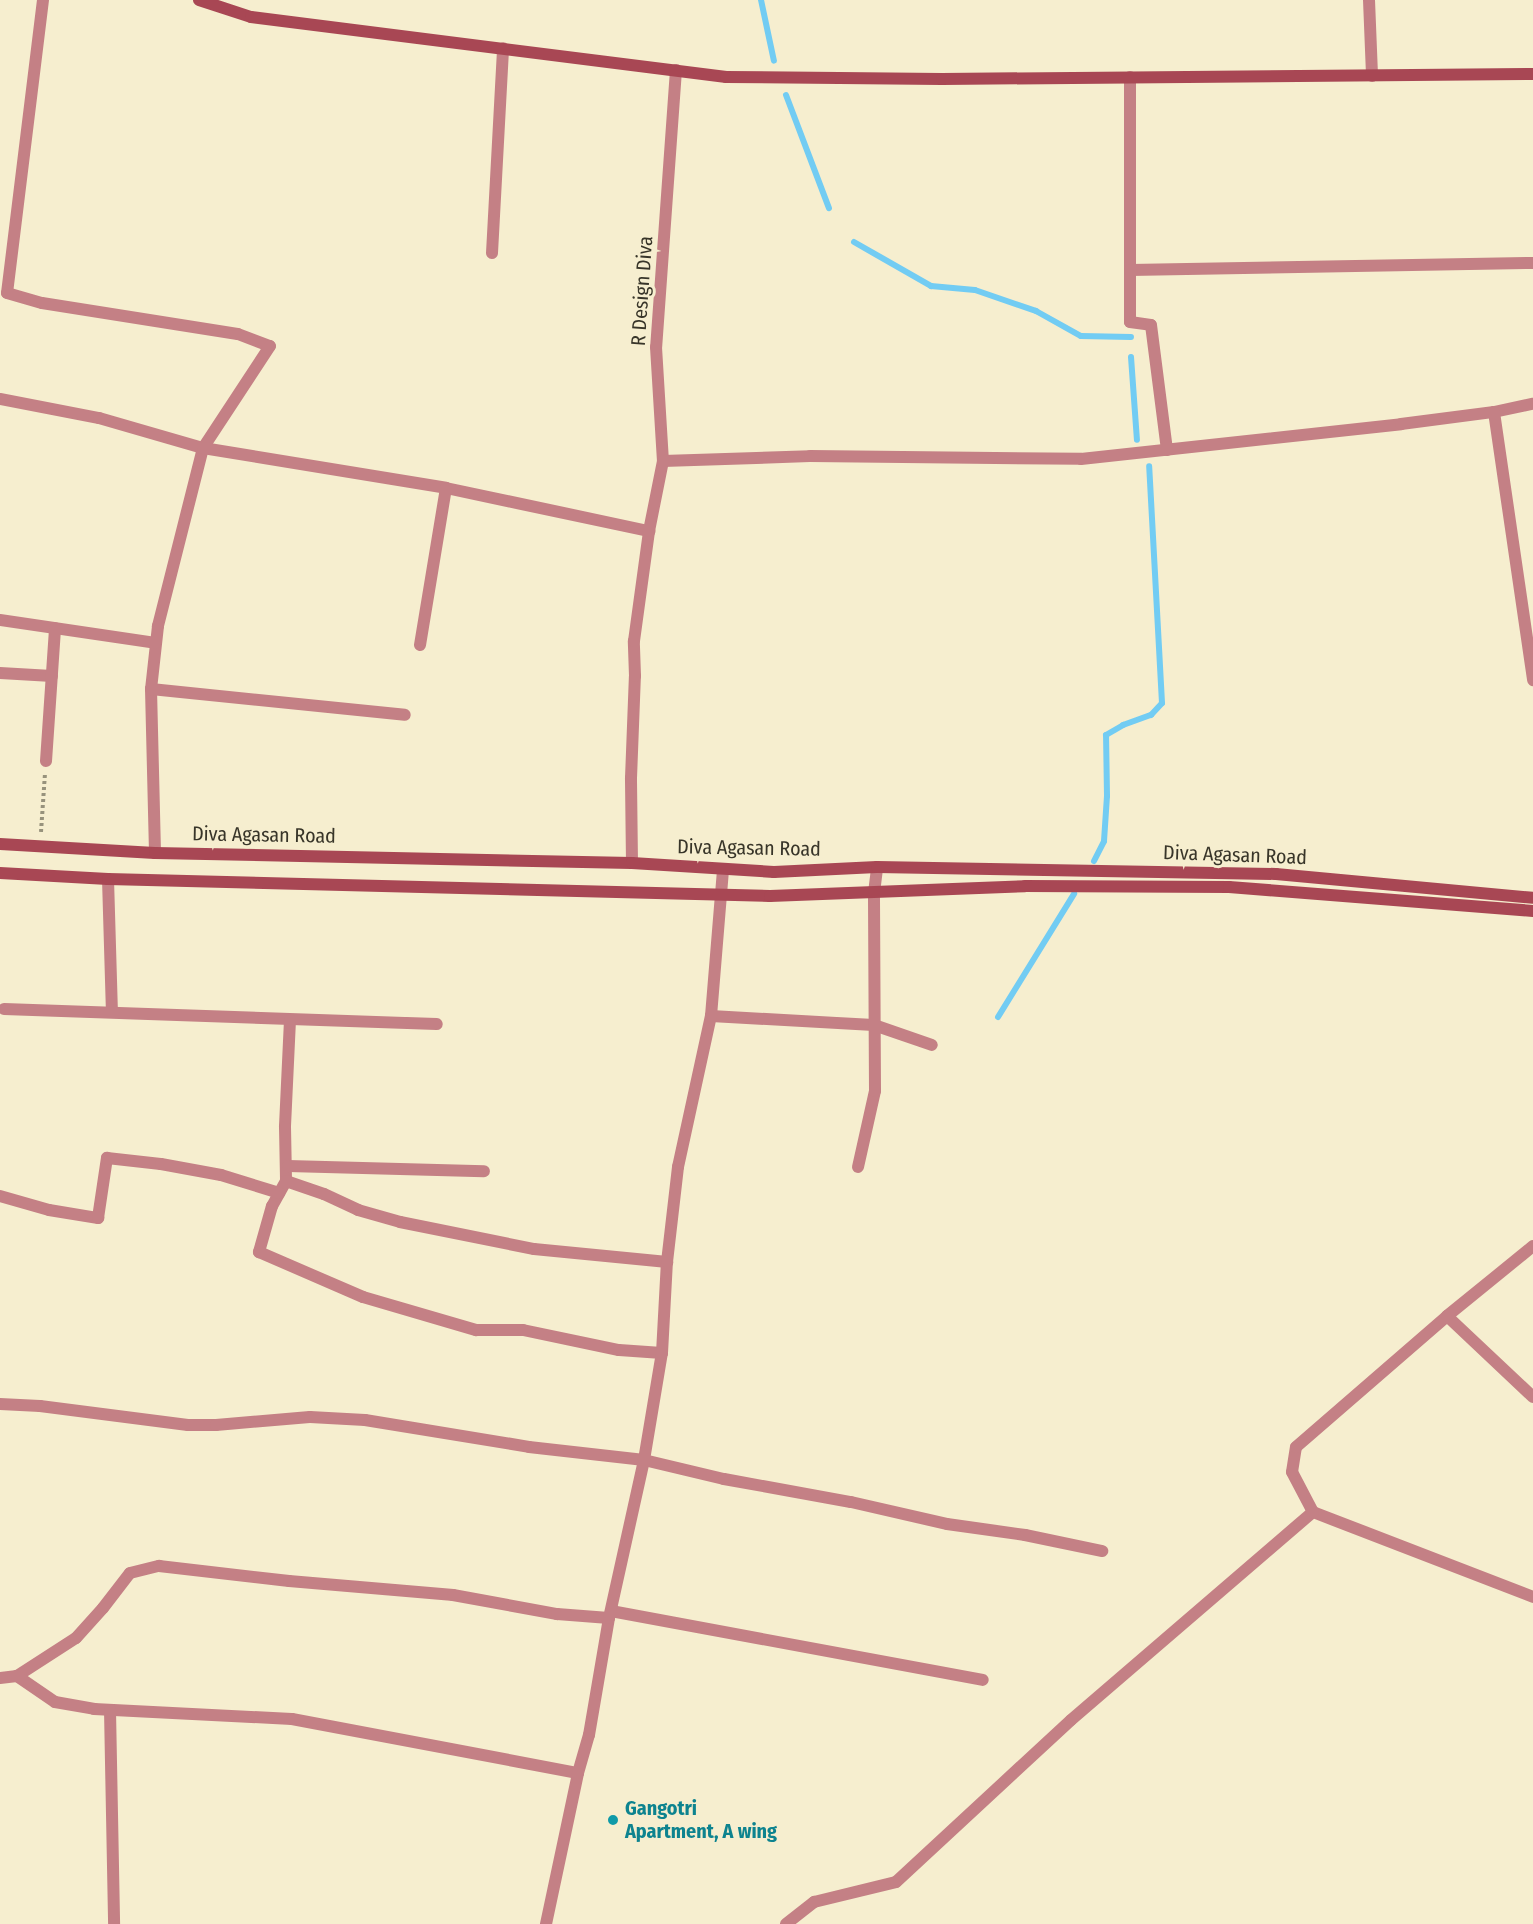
<!DOCTYPE html>
<style>
body{margin:0}
#map{position:relative;width:1533px;height:1924px;overflow:hidden;background:#f6eecf;font-family:"Fira Sans Condensed",sans-serif}
div>[style]{position:absolute}
.stream>*{height:6px;margin:-3px;padding:0 3px;transform-origin:3px;border-radius:3px;background:#72ccf3}
.path>*{height:4px;margin-top:-2px;transform-origin:0;background:repeating-linear-gradient(90deg,#97927c 0 3px,transparent 0 6px)}
.street>*{height:12px;margin:-6px;padding:0 6px;transform-origin:6px;border-radius:6px;background:#c48085}
.secondary>*{height:12px;margin:-6px;padding:0 6px;transform-origin:6px;border-radius:6px;background:#a84754}
.dots>*{width:16px;height:16px;translate:-50% -50%;box-sizing:border-box;border:3px solid #f6eecf;border-radius:50%}
span{translate:-50% -50%;white-space:nowrap;text-align:center;line-height:1.15;-webkit-text-stroke:6px #f6eecf;paint-order:stroke}
.street-label{font-size:20px;color:#383529}
.culture-label{font-size:20px;color:#0d838f;font-weight:700}
.left{translate:0 -50%;text-align:left}
</style>
<div id="map">
<div class="stream">
<i style="left:761px;top:0;width:62px;rotate:78deg"></i>
<i style="left:786px;top:95px;width:121px;rotate:69.2deg"></i>
<i style="left:854px;top:242px;width:89px;rotate:29.7deg"></i>
<i style="left:931px;top:286px;width:44px;rotate:5.2deg"></i>
<i style="left:975px;top:290px;width:65px;rotate:19deg"></i>
<i style="left:1036px;top:311px;width:51px;rotate:29.1deg"></i>
<i style="left:1081px;top:336px;width:50px;rotate:1.1deg"></i>
<i style="left:1131px;top:357px;width:83px;rotate:85.9deg"></i>
<i style="left:1094px;top:861px;width:22px;rotate:-63deg"></i>
<i style="left:1104px;top:841px;width:45px;rotate:-86.2deg"></i>
<i style="left:1107px;top:796px;width:61px;rotate:-90.9deg"></i>
<i style="left:1106px;top:735px;width:20px;rotate:-30deg"></i>
<i style="left:1123px;top:725px;width:30px;rotate:-20deg"></i>
<i style="left:1151px;top:715px;width:16px;rotate:-47deg"></i>
<i style="left:1162px;top:703px;width:237px;rotate:-93.1deg"></i>
<i style="left:998px;top:1017px;width:145px;rotate:-58.3deg"></i>
</div>
<div class="path">
<i style="left:41px;top:832px;width:58px;rotate:-86.1deg"></i>
</div>
<div class="street">
<i style="left:43px;top:0;width:295px;rotate:97deg"></i>
<i style="left:7px;top:293px;width:36px;rotate:16deg"></i>
<i style="left:42px;top:303px;width:198px;rotate:9deg"></i>
<i style="left:238px;top:334px;width:34px;rotate:21deg"></i>
<i style="left:270px;top:346px;width:122px;rotate:123.3deg"></i>
<i style="left:203px;top:448px;width:184px;rotate:104.2deg"></i>
<i style="left:158px;top:626px;width:63px;rotate:96.3deg"></i>
<i style="left:151px;top:689px;width:164px;rotate:88.6deg"></i>
<i style="left:1369px;top:0;width:76px;rotate:87.7deg"></i>
<i style="left:676px;top:70px;width:278px;rotate:94.1deg"></i>
<i style="left:656px;top:347px;width:114px;rotate:86.5deg"></i>
<i style="left:663px;top:461px;width:147px;rotate:-1.9deg"></i>
<i style="left:810px;top:456px;width:271px;rotate:0.6deg"></i>
<i style="left:1081px;top:459px;width:322px;rotate:-6.2deg"></i>
<i style="left:1401px;top:424px;width:94px;rotate:-7.4deg"></i>
<i style="left:1494px;top:412px;width:40px;rotate:-12deg"></i>
<i style="left:1130px;top:77px;width:245px;rotate:90deg"></i>
<i style="left:1130px;top:322px;width:21px;rotate:8deg"></i>
<i style="left:1151px;top:325px;width:126px;rotate:82.7deg"></i>
<i style="left:492px;top:253px;width:205px;rotate:-86.9deg"></i>
<i style="left:1130px;top:270px;width:403px;rotate:-1deg"></i>
<i style="left:0;top:399px;width:101px;rotate:10.9deg"></i>
<i style="left:99px;top:418px;width:108px;rotate:16.1deg"></i>
<i style="left:203px;top:448px;width:246px;rotate:9.3deg"></i>
<i style="left:446px;top:488px;width:208px;rotate:12deg"></i>
<i style="left:1494px;top:412px;width:271px;rotate:81.7deg"></i>
<i style="left:0;top:620px;width:157px;rotate:8.4deg"></i>
<i style="left:420px;top:645px;width:159px;rotate:-80.6deg"></i>
<i style="left:0;top:673px;width:52px;rotate:3.3deg"></i>
<i style="left:151px;top:689px;width:255px;rotate:5.8deg"></i>
<i style="left:46px;top:761px;width:133px;rotate:-86.1deg"></i>
<i style="left:632px;top:863px;width:85px;rotate:-90.7deg"></i>
<i style="left:631px;top:778px;width:102px;rotate:-87.8deg"></i>
<i style="left:635px;top:676px;width:35px;rotate:-92deg"></i>
<i style="left:634px;top:641px;width:111px;rotate:-82.2deg"></i>
<i style="left:649px;top:531px;width:71px;rotate:-78.7deg"></i>
<i style="left:108px;top:879px;width:132px;rotate:88.3deg"></i>
<i style="left:4px;top:1009px;width:433px;rotate:2deg"></i>
<i style="left:711px;top:1016px;width:163px;rotate:3.2deg"></i>
<i style="left:874px;top:1025px;width:61px;rotate:19deg"></i>
<i style="left:290px;top:1020px;width:107px;rotate:92.7deg"></i>
<i style="left:285px;top:1127px;width:54px;rotate:88.9deg"></i>
<i style="left:286px;top:1181px;width:29px;rotate:119deg"></i>
<i style="left:272px;top:1206px;width:48px;rotate:105.8deg"></i>
<i style="left:259px;top:1252px;width:113px;rotate:23.4deg"></i>
<i style="left:363px;top:1297px;width:118px;rotate:16.3deg"></i>
<i style="left:476px;top:1330px;width:47px"></i>
<i style="left:523px;top:1330px;width:98px;rotate:11.8deg"></i>
<i style="left:619px;top:1350px;width:43px;rotate:4deg"></i>
<i style="left:288px;top:1166px;width:196px;rotate:1.5deg"></i>
<i style="left:858px;top:1167px;width:78px;rotate:-77.4deg"></i>
<i style="left:875px;top:1091px;width:198px;rotate:-90.3deg"></i>
<i style="left:874px;top:893px;width:26px;rotate:-83deg"></i>
<i style="left:286px;top:1181px;width:40px;rotate:18.9deg"></i>
<i style="left:324px;top:1194px;width:38px;rotate:25deg"></i>
<i style="left:358px;top:1210px;width:44px;rotate:15.9deg"></i>
<i style="left:400px;top:1222px;width:137px;rotate:11.4deg"></i>
<i style="left:534px;top:1249px;width:134px;rotate:5.6deg"></i>
<i style="left:0;top:1196px;width:51px;rotate:15.9deg"></i>
<i style="left:49px;top:1210px;width:50px;rotate:9.3deg"></i>
<i style="left:98px;top:1218px;width:61px;rotate:-81.5deg"></i>
<i style="left:107px;top:1158px;width:54px;rotate:6.3deg"></i>
<i style="left:161px;top:1164px;width:61px;rotate:10.4deg"></i>
<i style="left:221px;top:1175px;width:61px;rotate:17.2deg"></i>
<i style="left:1447px;top:1316px;width:118px;rotate:43.3deg"></i>
<i style="left:0;top:1404px;width:40px;rotate:2.9deg"></i>
<i style="left:40px;top:1406px;width:149px;rotate:7.3deg"></i>
<i style="left:188px;top:1425px;width:28px"></i>
<i style="left:216px;top:1425px;width:94px;rotate:-4.9deg"></i>
<i style="left:310px;top:1417px;width:55px;rotate:3.1deg"></i>
<i style="left:365px;top:1420px;width:166px;rotate:9.3deg"></i>
<i style="left:529px;top:1447px;width:116px;rotate:6.4deg"></i>
<i style="left:644px;top:1460px;width:82px;rotate:13.4deg"></i>
<i style="left:724px;top:1479px;width:129px;rotate:10.3deg"></i>
<i style="left:851px;top:1502px;width:98px;rotate:12.9deg"></i>
<i style="left:947px;top:1524px;width:79px;rotate:8deg"></i>
<i style="left:1025px;top:1535px;width:79px;rotate:11.7deg"></i>
<i style="left:1313px;top:1512px;width:236px;rotate:21.1deg"></i>
<i style="left:611px;top:1611px;width:378px;rotate:10.5deg"></i>
<i style="left:17px;top:1676px;width:70px;rotate:-32.8deg"></i>
<i style="left:76px;top:1638px;width:40px;rotate:-48deg"></i>
<i style="left:103px;top:1608px;width:44px;rotate:-52.4deg"></i>
<i style="left:130px;top:1573px;width:30px;rotate:-14deg"></i>
<i style="left:159px;top:1566px;width:131px;rotate:6.6deg"></i>
<i style="left:289px;top:1581px;width:165px;rotate:4.9deg"></i>
<i style="left:453px;top:1595px;width:106px;rotate:10.4deg"></i>
<i style="left:557px;top:1614px;width:52px;rotate:4.4deg"></i>
<i style="left:0;top:1678px;width:17px;rotate:-7deg"></i>
<i style="left:17px;top:1676px;width:46px;rotate:34.4deg"></i>
<i style="left:55px;top:1702px;width:40px;rotate:10deg"></i>
<i style="left:94px;top:1709px;width:198px;rotate:2.9deg"></i>
<i style="left:292px;top:1719px;width:291px;rotate:10.7deg"></i>
<i style="left:110px;top:1710px;width:214px;rotate:88.9deg"></i>
<i style="left:546px;top:1924px;width:154px;rotate:-78deg"></i>
<i style="left:578px;top:1773px;width:40px;rotate:-74deg"></i>
<i style="left:589px;top:1735px;width:119px;rotate:-80.3deg"></i>
<i style="left:609px;top:1618px;width:162px;rotate:-77.5deg"></i>
<i style="left:644px;top:1460px;width:109px;rotate:-80.5deg"></i>
<i style="left:662px;top:1353px;width:91px;rotate:-86.9deg"></i>
<i style="left:667px;top:1262px;width:96px;rotate:-83.4deg"></i>
<i style="left:678px;top:1167px;width:155px;rotate:-77.7deg"></i>
<i style="left:711px;top:1016px;width:147px;rotate:-85.3deg"></i>
<i style="left:786px;top:1924px;width:36px;rotate:-38deg"></i>
<i style="left:814px;top:1902px;width:84px;rotate:-13.7deg"></i>
<i style="left:896px;top:1882px;width:238px;rotate:-42.8deg"></i>
<i style="left:1071px;top:1720px;width:319px;rotate:-40.7deg"></i>
<i style="left:1313px;top:1512px;width:45px;rotate:-117.7deg"></i>
<i style="left:1292px;top:1472px;width:25px;rotate:-81deg"></i>
<i style="left:1296px;top:1447px;width:200px;rotate:-40.9deg"></i>
<i style="left:1447px;top:1316px;width:111px;rotate:-39.1deg"></i>
</div>
<div class="secondary">
<i style="left:199px;top:0;width:55px;rotate:18.1deg"></i>
<i style="left:251px;top:17px;width:479px;rotate:7.2deg"></i>
<i style="left:726px;top:77px;width:216px;rotate:0.5deg"></i>
<i style="left:942px;top:79px;width:591px;rotate:-0.48deg"></i>
<i style="left:0;top:844px;width:155px;rotate:3.3deg"></i>
<i style="left:155px;top:853px;width:477px;rotate:1.2deg"></i>
<i style="left:632px;top:863px;width:142px;rotate:3.6deg"></i>
<i style="left:774px;top:872px;width:103px;rotate:-2.8deg"></i>
<i style="left:877px;top:867px;width:399px;rotate:1deg"></i>
<i style="left:1276px;top:874px;width:258px;rotate:5.3deg"></i>
<i style="left:0;top:873px;width:108px;rotate:3.2deg"></i>
<i style="left:108px;top:879px;width:662px;rotate:1.47deg"></i>
<i style="left:770px;top:896px;width:255px;rotate:-2.2deg"></i>
<i style="left:1025px;top:886px;width:204px;rotate:0.3deg"></i>
<i style="left:1229px;top:887px;width:305px;rotate:4.5deg"></i>
</div>
<div class="dots">
<i style="left:613px;top:1820px;background:#0f9aa8"></i>
</div>
<div class="street-label">
<span style="left:642px;top:291px;rotate:-86deg">R Design Diva</span>
<span style="left:264px;top:835px;rotate:1deg">Diva Agasan Road</span>
<span style="left:749px;top:848px;rotate:1deg">Diva Agasan Road</span>
<span style="left:1235px;top:855px;rotate:2deg">Diva Agasan Road</span>
</div>
<div class="culture-label">
<span class="left" style="left:625px;top:1820px">Gangotri<br>Apartment, A wing</span>
</div>
</div>
